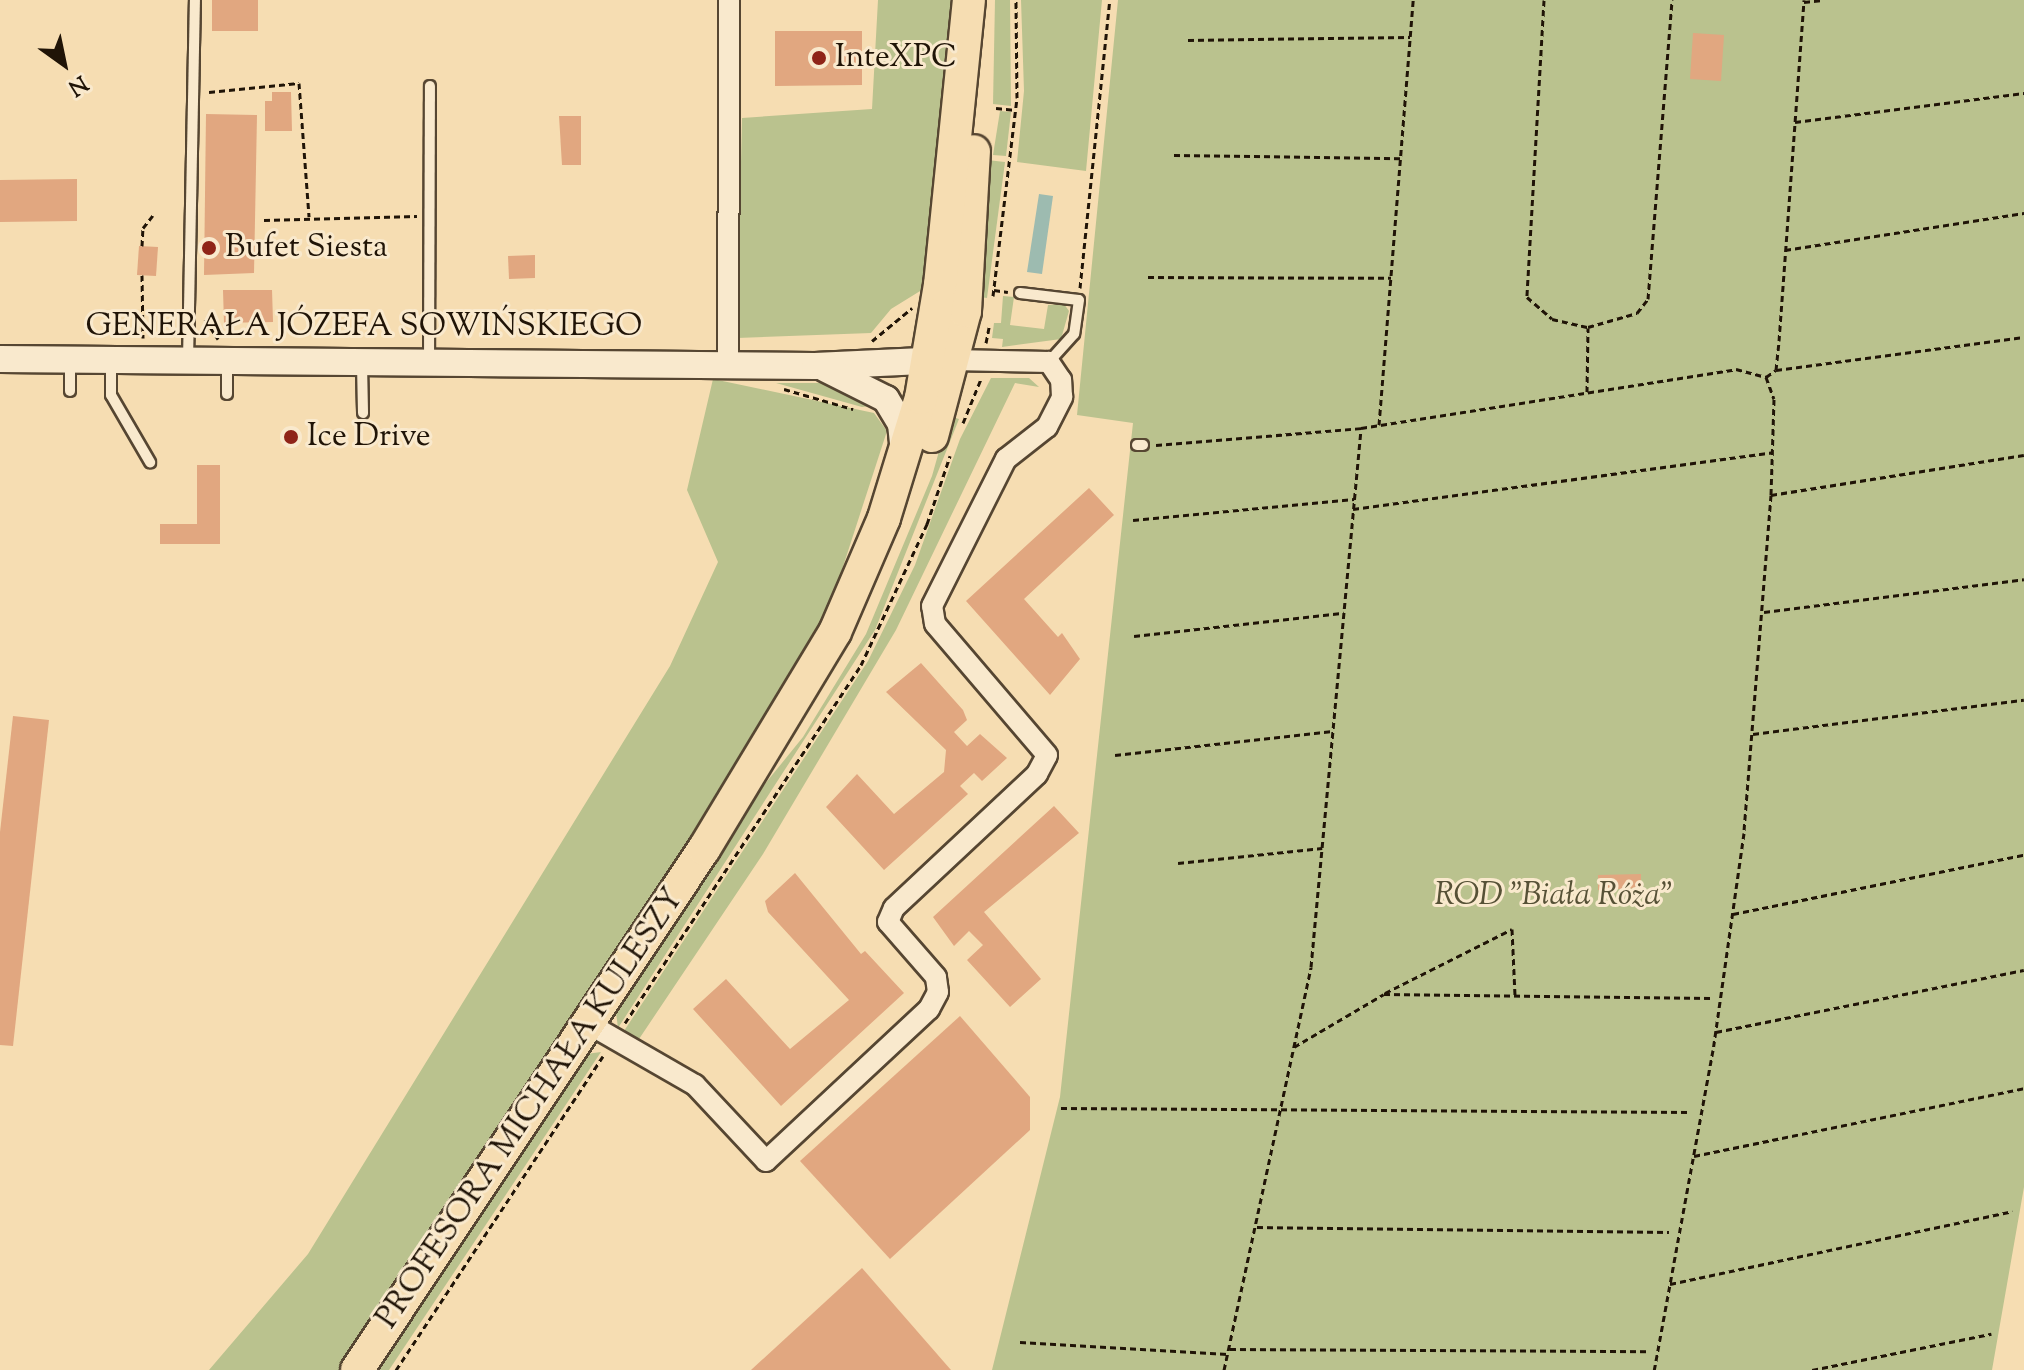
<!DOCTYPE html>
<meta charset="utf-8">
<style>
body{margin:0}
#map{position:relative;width:2024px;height:1370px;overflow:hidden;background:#f6ddb2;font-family:"Sorts Mill Goudy",serif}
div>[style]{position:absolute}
.green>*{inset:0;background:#bac28e}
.water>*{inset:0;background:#9dbbb0}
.building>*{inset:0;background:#e1a780}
.path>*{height:3px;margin-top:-1.5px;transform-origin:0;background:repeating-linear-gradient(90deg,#201407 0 6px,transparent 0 10px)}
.roads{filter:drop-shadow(2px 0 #564632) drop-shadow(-2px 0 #564632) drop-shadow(0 2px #564632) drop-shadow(0 -2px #564632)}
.service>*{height:10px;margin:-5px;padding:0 5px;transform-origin:5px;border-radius:5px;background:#f9e9cd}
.minor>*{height:20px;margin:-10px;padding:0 10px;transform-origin:10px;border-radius:10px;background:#f9e9cd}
.tertiary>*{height:26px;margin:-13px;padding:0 13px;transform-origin:13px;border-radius:13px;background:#f9e9cd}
.primary>*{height:32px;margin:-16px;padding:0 16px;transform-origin:16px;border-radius:16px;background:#f6ddb2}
.dots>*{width:22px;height:22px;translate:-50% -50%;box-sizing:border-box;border:4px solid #f9e9cd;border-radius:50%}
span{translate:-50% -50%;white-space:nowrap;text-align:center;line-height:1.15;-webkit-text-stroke:6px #f9e9cd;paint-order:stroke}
.poi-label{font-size:32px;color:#201407}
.left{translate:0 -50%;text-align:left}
.street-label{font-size:32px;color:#201407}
.park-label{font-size:32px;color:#565136;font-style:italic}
.north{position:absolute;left:24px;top:24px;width:80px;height:80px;-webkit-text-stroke:6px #f9e9cd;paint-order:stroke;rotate:147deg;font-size:22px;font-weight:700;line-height:32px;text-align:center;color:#201407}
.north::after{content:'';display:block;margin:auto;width:28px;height:36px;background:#201407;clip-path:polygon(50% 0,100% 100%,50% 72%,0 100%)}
</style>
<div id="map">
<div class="green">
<i style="clip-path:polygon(878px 0,963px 0,943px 97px,925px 288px,891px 309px,871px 333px,737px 338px,742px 118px,872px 109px)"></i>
<i style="clip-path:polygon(995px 0,1010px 0,1011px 106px,993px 104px)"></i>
<i style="clip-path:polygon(1021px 0,1102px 0,1086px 171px,1017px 162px,1024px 91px)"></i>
<i style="clip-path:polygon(1118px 0,2024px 0,2024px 1187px,1992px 1370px,992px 1370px,1060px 1097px,1133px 423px,1077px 415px)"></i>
<i style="clip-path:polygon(1000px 111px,1011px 112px,1006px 156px,993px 155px)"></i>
<i style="clip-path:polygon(987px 160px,1005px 162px,987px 298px,973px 296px)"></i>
<i style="clip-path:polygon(1003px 296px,1014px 297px,1010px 325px,1044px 329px,1048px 305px,1064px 304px,1069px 311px,1061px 339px,1002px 347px,1003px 339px,992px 338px,994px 323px,1001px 323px)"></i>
<i style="clip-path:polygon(991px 378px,1029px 378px,1039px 387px,1015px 383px,896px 630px,763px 854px,637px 1042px,622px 1034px,868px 661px,915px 565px,960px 439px)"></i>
<i style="clip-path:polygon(713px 379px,874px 413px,887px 431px,813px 659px,344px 1370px,209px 1370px,308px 1254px,670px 666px,718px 562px,687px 490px)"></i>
<i style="clip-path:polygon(776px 383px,836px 383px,871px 406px,862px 407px)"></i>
<i style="clip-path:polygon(949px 416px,959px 419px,875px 630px,618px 1028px,615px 1005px,739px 816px,803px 737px,866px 634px,932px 476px)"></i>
<i style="clip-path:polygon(601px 1052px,389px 1370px,373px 1370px,586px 1054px)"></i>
</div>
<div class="water">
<i style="clip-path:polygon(1039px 194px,1053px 196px,1042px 274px,1027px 272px)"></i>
</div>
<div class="building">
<i style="clip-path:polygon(212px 0,258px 0,258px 31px,212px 31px)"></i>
<i style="clip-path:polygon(775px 31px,862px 31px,862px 85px,775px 86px)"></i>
<i style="clip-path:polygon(1693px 33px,1724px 35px,1721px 81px,1690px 79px)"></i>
<i style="clip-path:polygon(272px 92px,291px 92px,292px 131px,265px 131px,265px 101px,272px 101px)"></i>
<i style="clip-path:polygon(206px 114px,257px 115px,254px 273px,204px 275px)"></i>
<i style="clip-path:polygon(559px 116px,581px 116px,581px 165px,562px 165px)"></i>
<i style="clip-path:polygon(77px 179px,77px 221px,0 222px,0 180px)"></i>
<i style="clip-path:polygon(139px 246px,158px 247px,156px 276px,137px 275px)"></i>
<i style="clip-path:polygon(535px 255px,535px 278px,509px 279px,508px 256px)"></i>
<i style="clip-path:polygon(223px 290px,272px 290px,273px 322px,224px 323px)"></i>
<i style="clip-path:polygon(197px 465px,220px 465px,220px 544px,160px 544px,160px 524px,197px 524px)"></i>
<i style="clip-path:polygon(1089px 488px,1114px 515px,1024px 599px,1058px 637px,1062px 633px,1080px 659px,1050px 695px,966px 601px)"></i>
<i style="clip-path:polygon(921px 663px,963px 710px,967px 720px,954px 732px,967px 746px,980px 734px,1007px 758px,982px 781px,974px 773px,960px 786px,968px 794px,884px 870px,826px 807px,857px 774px,894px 814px,944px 772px,946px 750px,886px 692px)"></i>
<i style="clip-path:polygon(13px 716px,49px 720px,13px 1046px,0 1045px,0 832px)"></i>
<i style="clip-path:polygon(1054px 806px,1079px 833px,984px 912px,1041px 979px,1010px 1007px,967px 960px,983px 945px,969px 931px,954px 946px,933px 917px)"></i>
<i style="clip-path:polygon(795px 873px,861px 954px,865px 951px,904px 993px,781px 1106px,693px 1009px,726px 979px,790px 1049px,849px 1000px,768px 912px,765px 901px)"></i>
<i style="clip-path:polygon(1641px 874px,1641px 888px,1598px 890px,1598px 875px)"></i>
<i style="clip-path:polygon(960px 1016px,1030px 1097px,1030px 1130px,890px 1259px,800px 1161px)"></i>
<i style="clip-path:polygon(862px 1268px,951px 1370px,751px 1370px)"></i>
</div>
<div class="path">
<i style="left:1544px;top:0;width:297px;rotate:93.3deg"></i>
<i style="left:1527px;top:297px;width:33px;rotate:41deg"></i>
<i style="left:1552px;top:319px;width:37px;rotate:13deg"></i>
<i style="left:1588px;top:327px;width:51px;rotate:-15.9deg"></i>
<i style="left:1637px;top:313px;width:18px;rotate:-52deg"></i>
<i style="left:1648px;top:299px;width:300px;rotate:-85.4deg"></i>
<i style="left:1804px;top:2px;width:19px;rotate:-6deg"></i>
<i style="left:1188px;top:40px;width:222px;rotate:-0.8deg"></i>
<i style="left:209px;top:92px;width:90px;rotate:-5.7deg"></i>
<i style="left:299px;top:83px;width:134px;rotate:85.7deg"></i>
<i style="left:996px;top:108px;width:20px;rotate:6deg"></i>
<i style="left:1795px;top:122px;width:231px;rotate:-7.2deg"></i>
<i style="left:1174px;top:155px;width:226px;rotate:0.8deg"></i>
<i style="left:264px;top:220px;width:153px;rotate:-1.5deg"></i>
<i style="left:142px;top:246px;width:18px;rotate:-87deg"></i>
<i style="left:143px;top:228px;width:16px;rotate:-52deg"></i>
<i style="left:1785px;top:250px;width:242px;rotate:-8.8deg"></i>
<i style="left:142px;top:275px;width:63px;rotate:89.1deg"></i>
<i style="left:1148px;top:277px;width:243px;rotate:0.2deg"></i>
<i style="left:1080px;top:288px;width:290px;rotate:-84.1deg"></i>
<i style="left:994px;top:290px;width:14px;rotate:8deg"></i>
<i style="left:993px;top:296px;width:199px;rotate:-83.1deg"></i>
<i style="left:1017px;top:98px;width:98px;rotate:-90.6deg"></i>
<i style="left:205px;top:319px;width:24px;rotate:57deg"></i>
<i style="left:872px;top:341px;width:52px;rotate:-39.5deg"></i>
<i style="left:986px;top:343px;width:16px;rotate:-79deg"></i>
<i style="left:1776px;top:370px;width:250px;rotate:-7.6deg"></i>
<i style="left:1766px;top:377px;width:12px;rotate:-35deg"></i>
<i style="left:1776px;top:370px;width:29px;rotate:-84deg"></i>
<i style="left:1779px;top:341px;width:342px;rotate:-85.8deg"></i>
<i style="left:784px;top:389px;width:72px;rotate:16.2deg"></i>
<i style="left:1587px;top:392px;width:64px;rotate:-89.1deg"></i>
<i style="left:963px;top:423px;width:48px;rotate:-67.8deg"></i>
<i style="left:1379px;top:425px;width:426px;rotate:-85.4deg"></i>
<i style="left:1156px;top:445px;width:206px;rotate:-4.7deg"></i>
<i style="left:1361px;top:428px;width:380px;rotate:-8.9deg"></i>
<i style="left:1736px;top:369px;width:31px;rotate:15deg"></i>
<i style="left:1766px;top:377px;width:23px;rotate:70deg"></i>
<i style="left:1774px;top:399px;width:96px;rotate:91.8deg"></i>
<i style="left:1771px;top:495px;width:339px;rotate:94.6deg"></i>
<i style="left:1744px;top:833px;width:219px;rotate:98.1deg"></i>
<i style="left:1713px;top:1050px;width:325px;rotate:100.4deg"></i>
<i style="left:1771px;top:495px;width:256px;rotate:-9deg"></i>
<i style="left:1353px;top:509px;width:424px;rotate:-7.7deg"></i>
<i style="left:1133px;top:520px;width:222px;rotate:-5.4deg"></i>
<i style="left:1764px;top:612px;width:262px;rotate:-7.2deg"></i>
<i style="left:1134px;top:636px;width:211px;rotate:-6.3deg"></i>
<i style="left:1753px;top:734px;width:273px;rotate:-7.2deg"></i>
<i style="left:1115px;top:755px;width:219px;rotate:-6.3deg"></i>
<i style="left:1178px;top:863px;width:145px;rotate:-5.9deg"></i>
<i style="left:1733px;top:914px;width:297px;rotate:-11.5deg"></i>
<i style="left:1385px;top:993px;width:142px;rotate:-26.7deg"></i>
<i style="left:1512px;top:929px;width:66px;rotate:87.4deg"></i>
<i style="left:625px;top:1023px;width:429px;rotate:-56.6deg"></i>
<i style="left:861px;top:665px;width:156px;rotate:-64.9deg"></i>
<i style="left:927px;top:524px;width:72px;rotate:-71.3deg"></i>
<i style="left:1716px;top:1032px;width:314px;rotate:-11.4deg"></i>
<i style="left:1294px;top:1047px;width:104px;rotate:-30.5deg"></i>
<i style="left:1384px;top:994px;width:327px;rotate:0.7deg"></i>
<i style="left:1061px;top:1108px;width:630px;rotate:0.36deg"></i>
<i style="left:1694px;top:1156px;width:337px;rotate:-11.6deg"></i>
<i style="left:1257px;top:1227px;width:412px;rotate:0.7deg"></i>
<i style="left:1670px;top:1284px;width:350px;rotate:-12deg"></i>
<i style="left:1020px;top:1342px;width:208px;rotate:3.3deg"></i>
<i style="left:1230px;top:1349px;width:420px;rotate:0.3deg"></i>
<i style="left:396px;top:1370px;width:376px;rotate:-56.6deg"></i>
<i style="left:1224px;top:1370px;width:412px;rotate:-77.8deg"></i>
<i style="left:1311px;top:967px;width:540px;rotate:-84.69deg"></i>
<i style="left:1812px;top:1370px;width:183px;rotate:-11.4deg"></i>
</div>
<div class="roads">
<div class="service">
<i style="left:1020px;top:293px;width:59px;rotate:6.8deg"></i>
<i style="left:1079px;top:300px;width:34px;rotate:98deg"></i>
<i style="left:1074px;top:334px;width:38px;rotate:132deg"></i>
<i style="left:188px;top:361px;width:361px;rotate:-88.9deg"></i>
<i style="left:429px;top:361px;width:275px;rotate:-89.8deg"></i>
<i style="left:111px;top:362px;width:33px;rotate:90deg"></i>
<i style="left:111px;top:395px;width:78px;rotate:59.8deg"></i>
<i style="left:362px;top:364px;width:49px;rotate:88.8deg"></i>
<i style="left:70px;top:391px;width:30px;rotate:-90deg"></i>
<i style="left:227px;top:394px;width:31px;rotate:-90deg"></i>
<i style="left:1137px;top:445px;width:6px"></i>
</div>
<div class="minor">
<i style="left:728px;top:363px;width:363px;rotate:-89.8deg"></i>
<i style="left:589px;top:1024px;width:122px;rotate:29.9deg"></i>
<i style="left:695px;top:1085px;width:104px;rotate:46.9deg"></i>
<i style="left:766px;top:1161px;width:223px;rotate:-43deg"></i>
<i style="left:929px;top:1009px;width:19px;rotate:-62deg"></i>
<i style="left:938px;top:992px;width:15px;rotate:-98deg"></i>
<i style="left:936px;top:977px;width:73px;rotate:-131.1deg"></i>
<i style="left:888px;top:922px;width:15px;rotate:-67deg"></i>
<i style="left:894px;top:908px;width:196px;rotate:-43.1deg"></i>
<i style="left:1037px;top:774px;width:21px;rotate:-62deg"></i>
<i style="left:1047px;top:755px;width:172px;rotate:-130.5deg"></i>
<i style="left:935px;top:624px;width:18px;rotate:-99deg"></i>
<i style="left:932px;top:606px;width:165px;rotate:-63.3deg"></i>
<i style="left:1006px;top:459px;width:52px;rotate:-38deg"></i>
<i style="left:1047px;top:427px;width:34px;rotate:-63deg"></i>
<i style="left:1062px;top:397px;width:17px;rotate:-93deg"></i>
<i style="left:1061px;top:380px;width:22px;rotate:-124deg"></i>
<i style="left:1049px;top:362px;width:97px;rotate:-178.8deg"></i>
</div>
<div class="tertiary">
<i style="left:0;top:359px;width:815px;rotate:0.49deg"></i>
<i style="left:815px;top:366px;width:129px;rotate:-2.7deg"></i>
<i style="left:826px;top:369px;width:67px;rotate:26.6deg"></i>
<i style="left:886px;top:399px;width:29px;rotate:59deg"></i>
<i style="left:901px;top:424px;width:28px;rotate:84deg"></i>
</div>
<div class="primary">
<i style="left:932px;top:436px;width:129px;rotate:-75.2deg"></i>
<i style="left:965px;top:311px;width:160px;rotate:-86.8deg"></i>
<i style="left:357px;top:1370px;width:626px;rotate:-56.34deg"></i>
<i style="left:704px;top:849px;width:253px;rotate:-58.9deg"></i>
<i style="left:835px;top:632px;width:124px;rotate:-66.7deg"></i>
<i style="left:884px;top:518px;width:126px;rotate:-72.9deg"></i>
<i style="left:921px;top:398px;width:115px;rotate:-80.5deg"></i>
<i style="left:940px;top:285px;width:286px;rotate:-84.2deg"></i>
</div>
</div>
<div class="dots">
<i style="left:819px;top:58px;background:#8f2418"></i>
<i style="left:209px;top:248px;background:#8f2418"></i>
<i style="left:291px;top:437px;background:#8f2418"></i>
</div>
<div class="poi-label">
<span class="left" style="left:835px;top:58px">InteXPC</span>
<span class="left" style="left:225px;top:248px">Bufet Siesta</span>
<span class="left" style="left:307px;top:437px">Ice Drive</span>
</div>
<div class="street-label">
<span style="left:364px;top:327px">GENERAŁA JÓZEFA SOWIŃSKIEGO</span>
<span style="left:531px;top:1109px;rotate:-56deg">PROFESORA MICHAŁA KULESZY</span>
</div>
<div class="park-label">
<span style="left:1554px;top:896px">ROD "Biała Róża"</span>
</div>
<div class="north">N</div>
</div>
